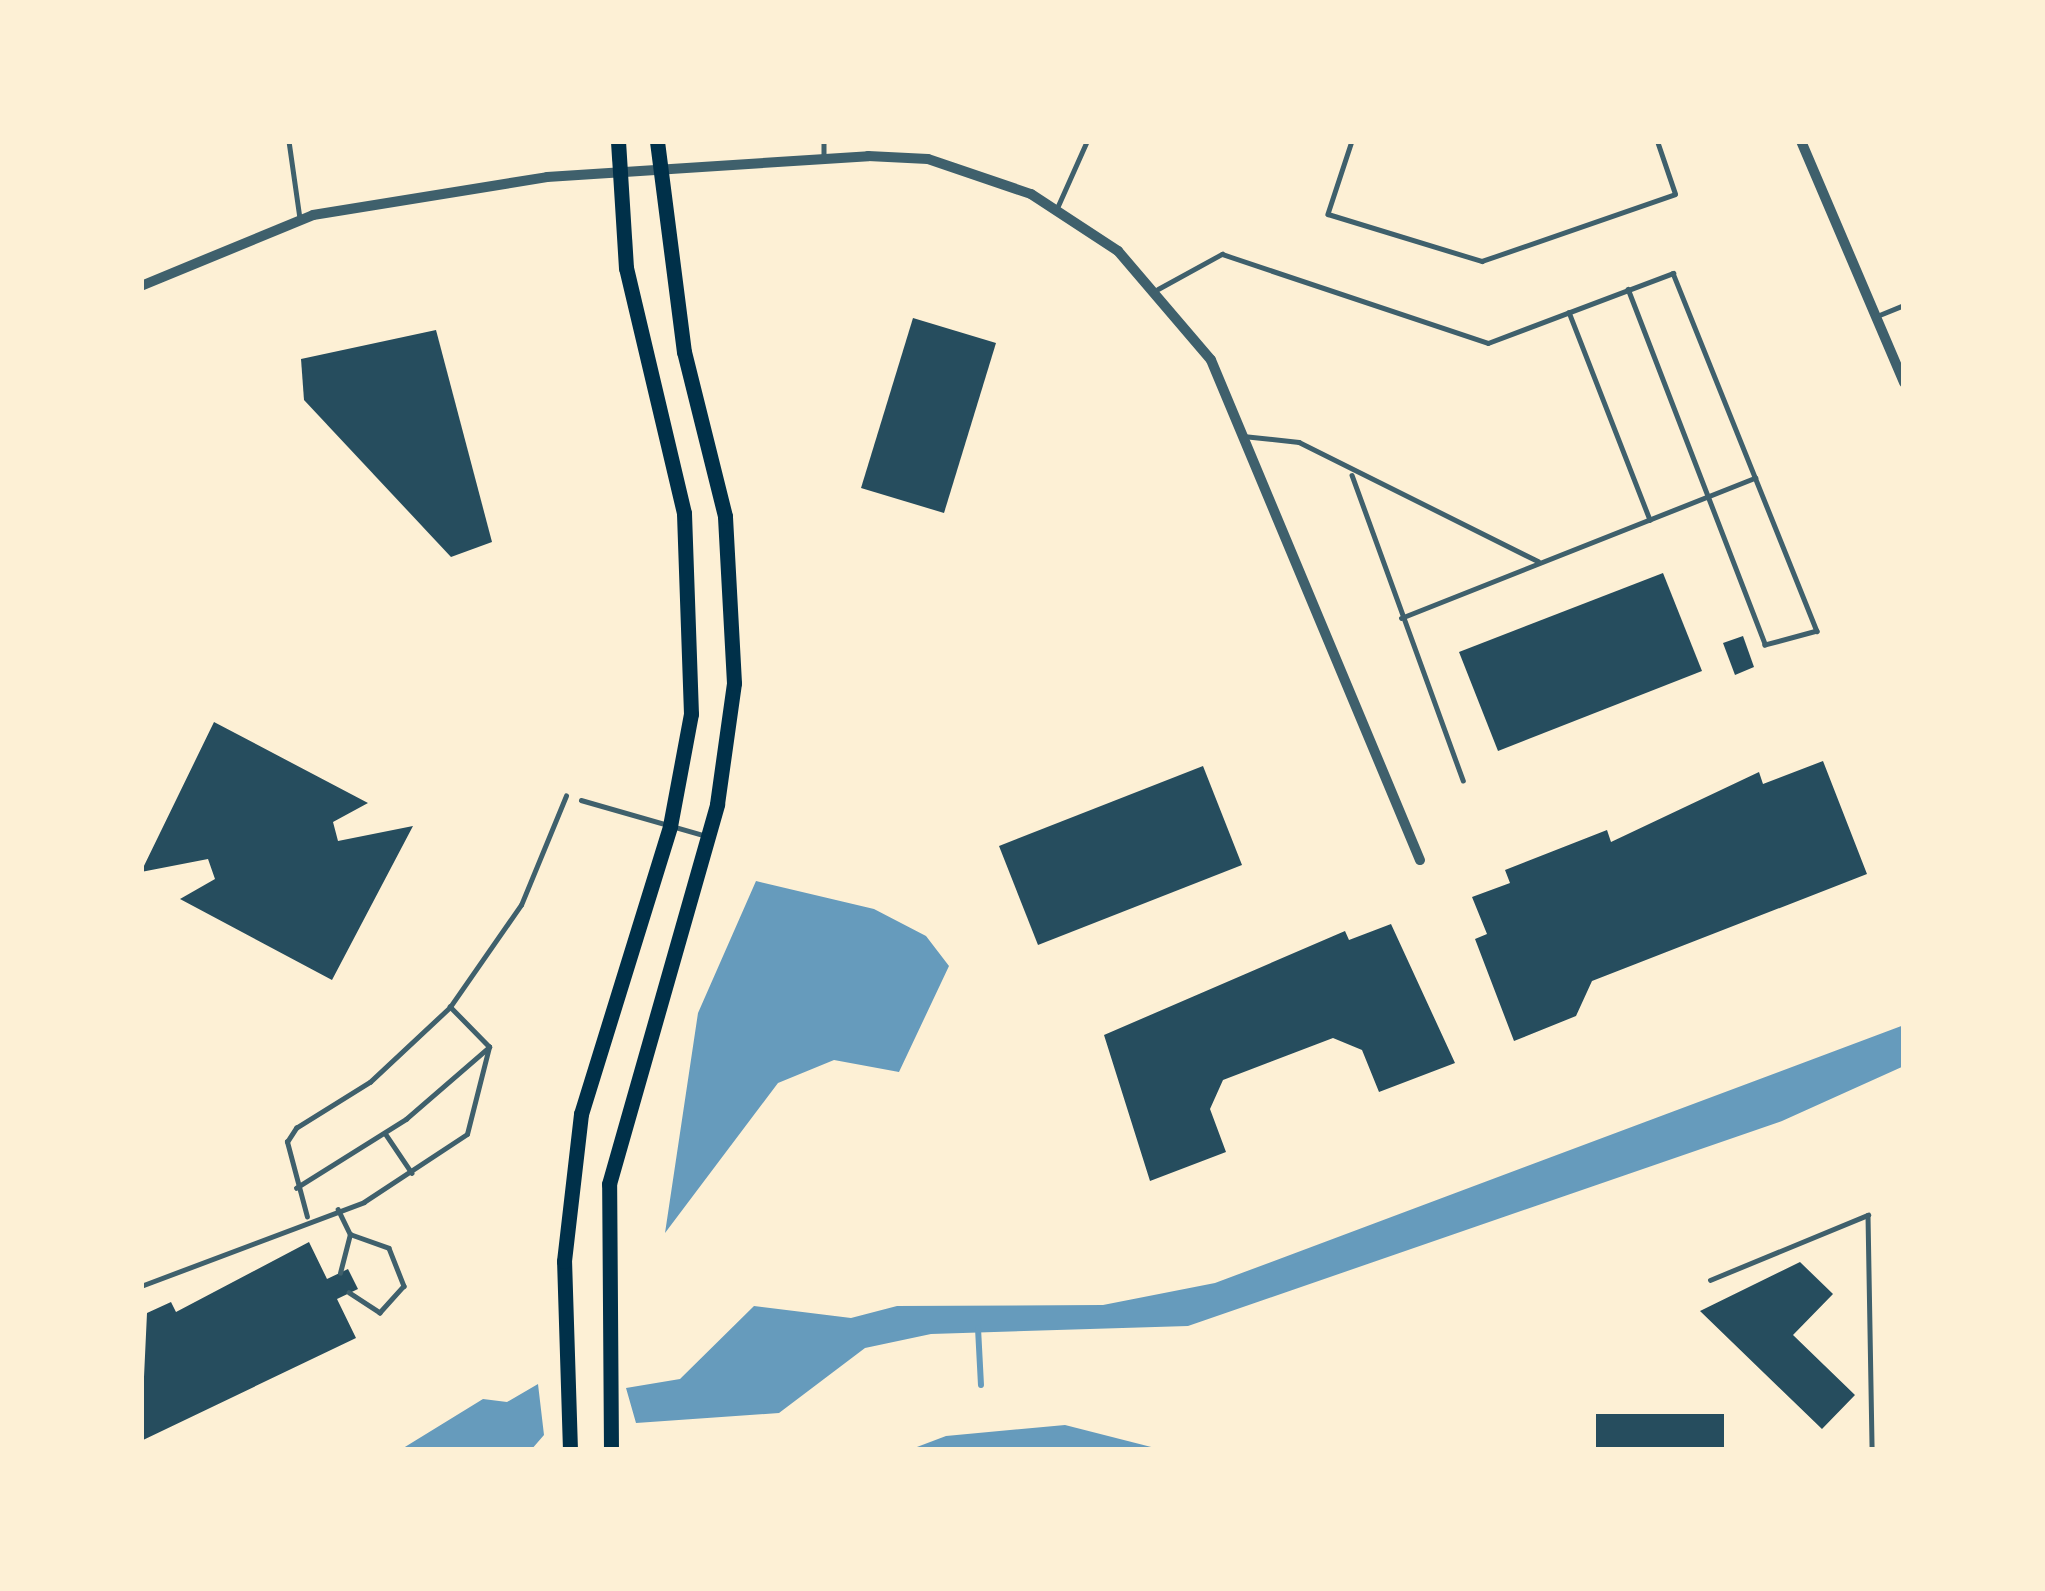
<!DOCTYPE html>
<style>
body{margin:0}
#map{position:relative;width:2045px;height:1591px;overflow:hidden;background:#fdf0d5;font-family:"Noto Sans",sans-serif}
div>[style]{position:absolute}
.water>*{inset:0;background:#669bbc}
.stream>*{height:6px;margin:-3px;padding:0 3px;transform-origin:3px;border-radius:3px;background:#669bbc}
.building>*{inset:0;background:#264d5e}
.service>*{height:4.5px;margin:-2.25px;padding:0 2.25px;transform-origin:2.25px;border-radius:2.25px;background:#3f606c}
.minor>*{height:10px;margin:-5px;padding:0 5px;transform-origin:5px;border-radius:5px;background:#3f606c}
.secondary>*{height:15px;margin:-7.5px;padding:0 7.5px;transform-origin:7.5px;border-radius:7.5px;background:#003049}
span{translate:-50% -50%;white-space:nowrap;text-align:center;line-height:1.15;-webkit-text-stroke:9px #fdf0d5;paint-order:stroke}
.frame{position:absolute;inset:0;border:144px solid #fdf0d5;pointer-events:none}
</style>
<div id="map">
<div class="water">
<i style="clip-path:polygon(756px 881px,874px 909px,926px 936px,949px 966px,899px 1072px,834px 1060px,778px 1083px,665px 1233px,698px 1013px)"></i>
<i style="clip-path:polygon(1904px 1025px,1904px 1066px,1782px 1121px,1188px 1326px,931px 1334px,865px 1348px,779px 1413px,636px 1423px,626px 1388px,680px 1379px,754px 1306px,851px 1318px,897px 1306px,1103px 1305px,1215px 1283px)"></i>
<i style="clip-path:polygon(538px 1384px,544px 1435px,531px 1450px,400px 1450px,483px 1399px,507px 1402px)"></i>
<i style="clip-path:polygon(1065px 1425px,1163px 1450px,909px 1450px,946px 1436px)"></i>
</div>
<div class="stream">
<i style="left:978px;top:1328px;width:57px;rotate:87deg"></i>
</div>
<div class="building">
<i style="clip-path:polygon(913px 318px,996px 343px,944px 513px,861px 488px)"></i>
<i style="clip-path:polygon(436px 330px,492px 542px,451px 557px,304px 400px,301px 359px)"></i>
<i style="clip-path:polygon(1663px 573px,1702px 671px,1498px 751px,1459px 652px)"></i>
<i style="clip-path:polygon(1743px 636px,1754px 667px,1735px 675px,1723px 643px)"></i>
<i style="clip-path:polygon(214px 722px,368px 803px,333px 822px,338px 841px,413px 826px,332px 980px,180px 899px,215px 879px,208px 859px,141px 872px)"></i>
<i style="clip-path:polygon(1823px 761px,1867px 874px,1592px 981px,1576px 1016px,1514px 1041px,1475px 939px,1487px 934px,1472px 897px,1510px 883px,1505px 870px,1607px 830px,1611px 842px,1759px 772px,1763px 784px)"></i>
<i style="clip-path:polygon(1203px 766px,1242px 865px,1038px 945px,999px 846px)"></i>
<i style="clip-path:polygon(1391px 924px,1455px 1063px,1379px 1092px,1362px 1050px,1333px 1038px,1223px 1080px,1210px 1109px,1226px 1152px,1150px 1181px,1104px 1035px,1345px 931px,1349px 940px)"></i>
<i style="clip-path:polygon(309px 1242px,327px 1279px,348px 1269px,358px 1289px,337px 1299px,356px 1338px,141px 1441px,147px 1313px,171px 1302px,176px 1312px)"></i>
<i style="clip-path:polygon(1800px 1262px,1833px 1294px,1793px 1335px,1855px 1395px,1822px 1429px,1700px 1311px)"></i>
<i style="clip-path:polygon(1596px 1414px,1724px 1414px,1724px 1450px,1596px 1450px)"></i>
</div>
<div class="service">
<i style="left:289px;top:141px;width:78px;rotate:81.9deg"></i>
<i style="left:824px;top:141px;width:18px;rotate:90deg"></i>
<i style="left:1352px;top:141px;width:77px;rotate:108.2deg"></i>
<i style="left:1328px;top:214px;width:161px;rotate:17deg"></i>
<i style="left:1482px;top:261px;width:204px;rotate:-19.1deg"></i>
<i style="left:1675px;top:194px;width:56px;rotate:-108.8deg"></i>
<i style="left:1058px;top:206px;width:71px;rotate:-66deg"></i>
<i style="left:1158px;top:289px;width:73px;rotate:-28.7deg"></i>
<i style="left:1222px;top:254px;width:280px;rotate:18.5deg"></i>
<i style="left:1488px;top:343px;width:198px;rotate:-20.7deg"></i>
<i style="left:1673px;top:273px;width:386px;rotate:68.1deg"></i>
<i style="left:1817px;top:631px;width:54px;rotate:164.9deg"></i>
<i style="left:1765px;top:645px;width:381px;rotate:-111.1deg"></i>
<i style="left:1569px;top:312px;width:223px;rotate:68.7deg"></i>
<i style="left:1877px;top:316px;width:29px;rotate:-22deg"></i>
<i style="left:1243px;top:436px;width:56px;rotate:6.1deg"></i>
<i style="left:1299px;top:442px;width:267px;rotate:26.5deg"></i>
<i style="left:1352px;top:475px;width:325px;rotate:70deg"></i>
<i style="left:1401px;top:618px;width:381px;rotate:-21.6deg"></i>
<i style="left:581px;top:800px;width:127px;rotate:16deg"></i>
<i style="left:385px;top:1133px;width:48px;rotate:56deg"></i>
<i style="left:296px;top:1188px;width:130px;rotate:-32.1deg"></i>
<i style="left:406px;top:1119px;width:110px;rotate:-40.9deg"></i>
<i style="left:338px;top:1209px;width:28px;rotate:64deg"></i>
<i style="left:350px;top:1234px;width:41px;rotate:19.7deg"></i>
<i style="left:389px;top:1248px;width:41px;rotate:68.5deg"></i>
<i style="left:404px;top:1286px;width:36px;rotate:132deg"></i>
<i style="left:380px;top:1313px;width:37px;rotate:-147deg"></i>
<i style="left:307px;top:1217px;width:78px;rotate:-104.9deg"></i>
<i style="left:287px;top:1142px;width:17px;rotate:-57deg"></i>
<i style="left:296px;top:1128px;width:87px;rotate:-31.9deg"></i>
<i style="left:370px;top:1082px;width:107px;rotate:-43.1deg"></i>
<i style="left:340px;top:1273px;width:40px;rotate:-75.6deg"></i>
<i style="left:1710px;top:1280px;width:171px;rotate:-22.4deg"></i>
<i style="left:1868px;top:1215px;width:235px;rotate:89deg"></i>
<i style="left:141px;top:1286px;width:238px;rotate:-20.6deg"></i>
<i style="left:364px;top:1202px;width:123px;rotate:-33.4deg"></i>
<i style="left:467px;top:1134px;width:90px;rotate:-75.8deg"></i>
<i style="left:489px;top:1047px;width:56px;rotate:-134.3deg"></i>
<i style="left:450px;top:1007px;width:124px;rotate:-55.2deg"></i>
<i style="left:521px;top:905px;width:118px;rotate:-67.6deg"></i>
</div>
<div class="minor">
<i style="left:1801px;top:141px;width:263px;rotate:66.9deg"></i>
<i style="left:141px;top:286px;width:186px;rotate:-22.4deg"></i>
<i style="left:313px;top:215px;width:237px;rotate:-9.2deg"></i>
<i style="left:547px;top:177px;width:322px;rotate:-3.7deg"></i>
<i style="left:868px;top:156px;width:60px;rotate:2.9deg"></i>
<i style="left:928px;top:159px;width:109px;rotate:18.8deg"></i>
<i style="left:1031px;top:194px;width:104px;rotate:33.2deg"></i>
<i style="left:1118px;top:251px;width:143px;rotate:49.5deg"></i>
<i style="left:1211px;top:360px;width:542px;rotate:67.32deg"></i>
</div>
<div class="secondary">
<i style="left:570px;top:1450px;width:189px;rotate:-91.8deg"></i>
<i style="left:564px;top:1261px;width:148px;rotate:-83.4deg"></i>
<i style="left:581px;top:1114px;width:301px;rotate:-72.8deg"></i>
<i style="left:670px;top:826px;width:114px;rotate:-79.4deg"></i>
<i style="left:691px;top:714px;width:201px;rotate:-92deg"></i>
<i style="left:684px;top:513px;width:252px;rotate:-103.3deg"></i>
<i style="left:626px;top:268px;width:127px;rotate:-93.6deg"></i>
<i style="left:611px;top:1450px;width:266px;rotate:-90.4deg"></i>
<i style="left:609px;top:1184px;width:395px;rotate:-74.1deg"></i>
<i style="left:717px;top:804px;width:122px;rotate:-82deg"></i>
<i style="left:734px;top:683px;width:167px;rotate:-93.1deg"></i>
<i style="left:725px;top:516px;width:169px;rotate:-104deg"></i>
<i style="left:684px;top:352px;width:213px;rotate:-97.3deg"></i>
</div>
<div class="frame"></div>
</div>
